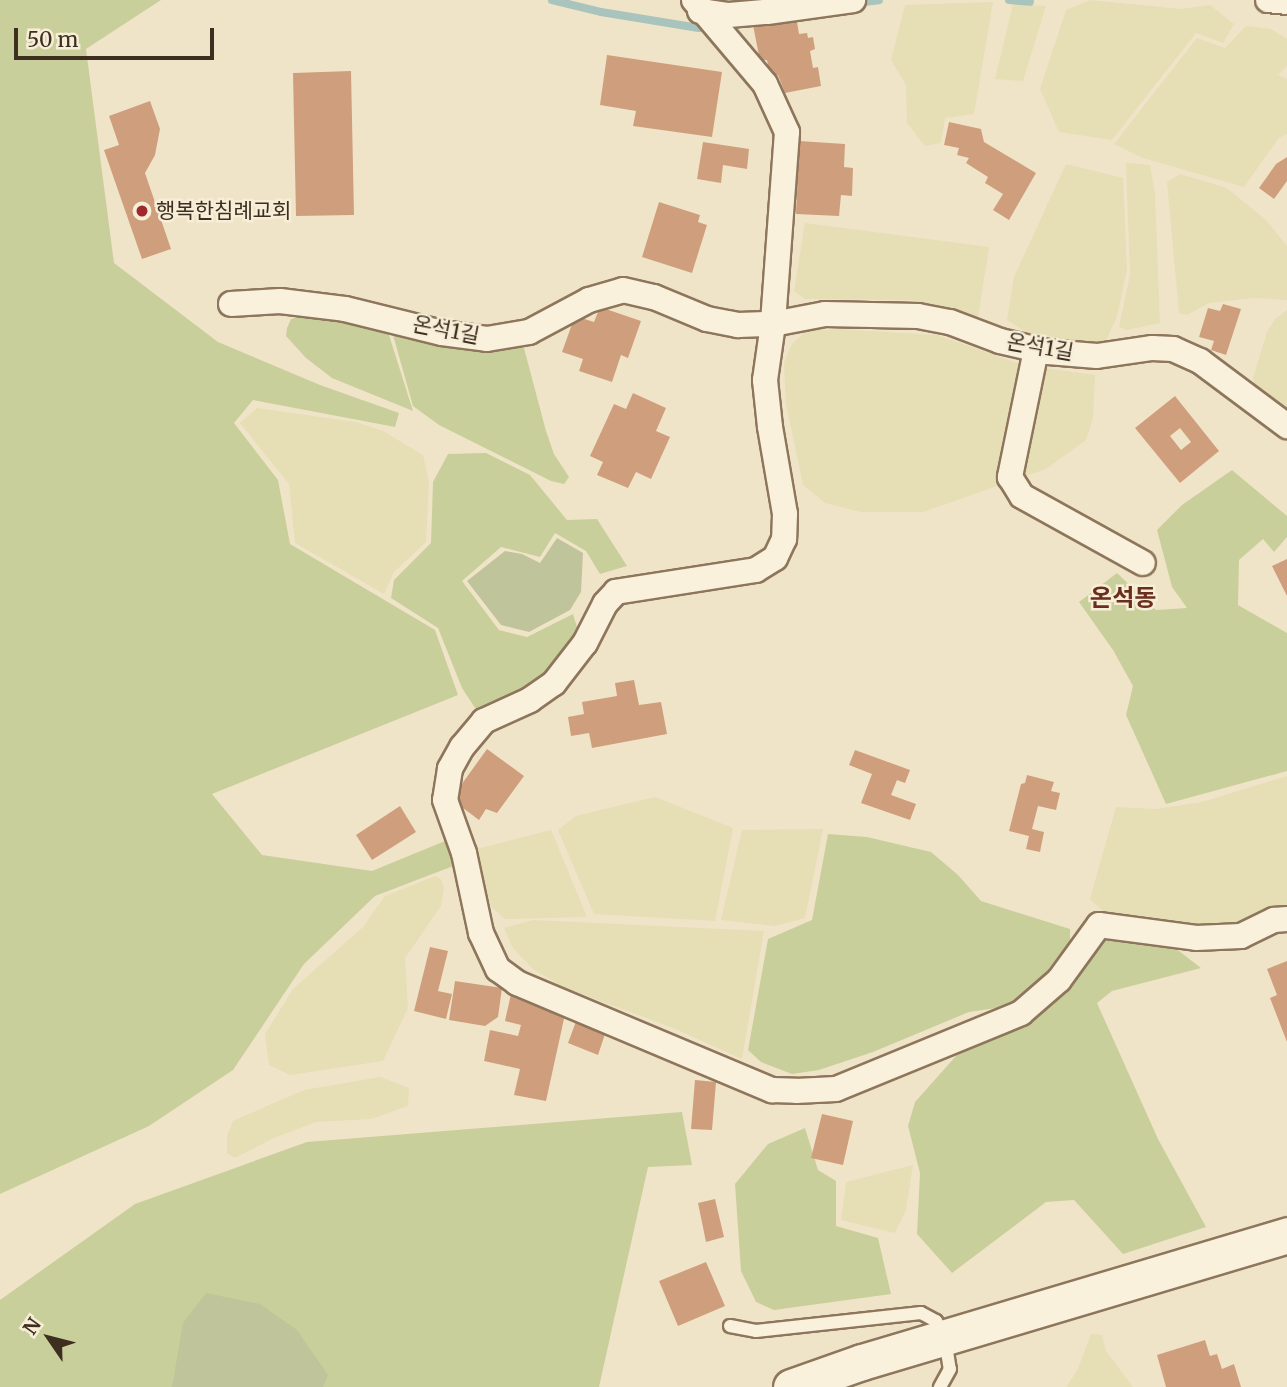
<!DOCTYPE html>
<meta charset="utf-8">
<style>
body{margin:0}
#map{position:relative;width:1287px;height:1387px;overflow:hidden;background:#f0e4c8;font-family:Merriweather,"Noto Sans KR",serif}
div>[style]{position:absolute}
.farmland>*{inset:0;background:#e6deb5}
.green>*{inset:0;background:#c9cf9b}
.cemetery>*{inset:0;background:#bfc49a}
.stream>*{height:8px;margin:-4px;padding:0 4px;transform-origin:4px;border-radius:4px;background:#a9c4bc}
.building>*{inset:0;background:#cf9f7d}
.roads{filter:drop-shadow(2px 0 #8d765c) drop-shadow(-2px 0 #8d765c) drop-shadow(0 2px #8d765c) drop-shadow(0 -2px #8d765c)}
.lane>*{height:12px;margin:-6px;padding:0 6px;transform-origin:6px;border-radius:6px;background:#faf1dc}
.street>*{height:24px;margin:-12px;padding:0 12px;transform-origin:12px;border-radius:12px;background:#faf1dc}
.secondary>*{height:35px;margin:-17.5px;padding:0 17.5px;transform-origin:17.5px;border-radius:17.5px;background:#faf1dc}
.dots>*{width:19px;height:19px;translate:-50% -50%;box-sizing:border-box;border:4px solid #f7eed8;border-radius:50%}
span{translate:-50% -50%;white-space:nowrap;text-align:center;line-height:1.15;-webkit-text-stroke:5px #f7eed8;paint-order:stroke}
.poi-label{font-size:21px;color:#3d2e20}
.left{translate:0 -50%;text-align:left}
.street-label{font-size:21px;color:#3d2e20}
.quarter-label{font-size:24px;color:#6b2e1e;font-weight:700}
.north{position:absolute;left:14px;top:1303px;width:70px;height:70px;-webkit-text-stroke:5px #f7eed8;paint-order:stroke;rotate:305deg;font-size:19px;font-weight:700;line-height:28px;text-align:center;color:#3d2e20}
.north::after{content:'';display:block;margin:auto;width:24px;height:32px;background:#3d2e20;clip-path:polygon(50% 0,100% 100%,50% 72%,0 100%)}
.scale{position:absolute;left:14px;top:28px;width:200px;height:32px;box-sizing:border-box;border:4px solid #3d2e20;border-top:0;padding-left:9px;font-size:21px;line-height:24px;white-space:nowrap;color:#3d2e20;-webkit-text-stroke:5px #f7eed8;paint-order:stroke}
</style>
<div id="map">
<div class="farmland">
<i style="clip-path:polygon(1090px 0,1181px 9px,1210px 5px,1234px 24px,1223px 43px,1196px 33px,1112px 140px,1059px 132px,1040px 89px,1066px 10px)"></i>
<i style="clip-path:polygon(993px 2px,974px 114px,945px 118px,941px 143px,925px 146px,907px 123px,906px 85px,891px 60px,905px 5px)"></i>
<i style="clip-path:polygon(1013px 4px,1046px 6px,1023px 81px,995px 79px)"></i>
<i style="clip-path:polygon(1246px 26px,1271px 29px,1287px 39px,1287px 66px,1278px 75px,1287px 79px,1287px 134px,1279px 138px,1244px 187px,1143px 158px,1114px 144px,1197px 38px,1225px 48px)"></i>
<i style="clip-path:polygon(1126px 163px,1150px 165px,1155px 193px,1160px 323px,1127px 330px,1119px 327px,1130px 275px)"></i>
<i style="clip-path:polygon(1066px 164px,1123px 178px,1127px 270px,1117px 316px,1106px 341px,1071px 341px,1026px 332px,1007px 320px,1014px 277px)"></i>
<i style="clip-path:polygon(1180px 174px,1227px 188px,1267px 221px,1287px 246px,1287px 300px,1254px 298px,1209px 303px,1187px 315px,1179px 313px,1167px 182px)"></i>
<i style="clip-path:polygon(805px 223px,989px 247px,978px 318px,910px 300px,805px 299px,794px 291px)"></i>
<i style="clip-path:polygon(1287px 310px,1287px 410px,1257px 391px,1253px 378px,1267px 332px,1275px 319px)"></i>
<i style="clip-path:polygon(838px 329px,937px 335px,1023px 365px,1095px 375px,1093px 418px,1086px 440px,1046px 469px,923px 512px,861px 512px,825px 503px,803px 485px,786px 404px,784px 363px,792px 344px,806px 331px)"></i>
<i style="clip-path:polygon(257px 408px,356px 422px,383px 431px,423px 455px,429px 482px,426px 542px,394px 572px,384px 594px,295px 543px,289px 484px,240px 423px)"></i>
<i style="clip-path:polygon(1287px 776px,1287px 906px,1264px 912px,1226px 928px,1165px 926px,1106px 914px,1090px 899px,1116px 807px,1156px 809px,1202px 802px)"></i>
<i style="clip-path:polygon(655px 797px,733px 828px,715px 921px,594px 914px,558px 830px,576px 816px)"></i>
<i style="clip-path:polygon(823px 829px,805px 918px,775px 926px,721px 920px,742px 830px)"></i>
<i style="clip-path:polygon(551px 830px,587px 917px,505px 919px,491px 906px,473px 850px)"></i>
<i style="clip-path:polygon(435px 876px,441px 879px,444px 888px,441px 906px,405px 958px,408px 1008px,383px 1061px,290px 1075px,269px 1065px,265px 1034px,293px 989px,363px 927px,385px 896px)"></i>
<i style="clip-path:polygon(533px 920px,764px 931px,742px 1059px,673px 1028px,563px 987px,533px 969px,513px 948px,504px 928px)"></i>
<i style="clip-path:polygon(380px 1077px,409px 1088px,408px 1106px,371px 1119px,316px 1122px,274px 1138px,235px 1158px,227px 1153px,227px 1136px,233px 1121px,304px 1090px)"></i>
<i style="clip-path:polygon(913px 1165px,906px 1210px,895px 1233px,841px 1220px,846px 1182px)"></i>
<i style="clip-path:polygon(1091px 1334px,1102px 1335px,1106px 1351px,1133px 1387px,1066px 1387px,1077px 1371px)"></i>
</div>
<div class="green">
<i style="clip-path:polygon(0 0,161px 0,86px 49px,114px 263px,218px 342px,320px 385px,399px 413px,395px 427px,253px 400px,234px 423px,278px 480px,290px 544px,435px 630px,458px 695px,212px 794px,262px 855px,372px 871px,445px 841px,456px 865px,375px 896px,304px 964px,233px 1070px,149px 1126px,0 1194px)"></i>
<i style="clip-path:polygon(313px 312px,363px 322px,389px 335px,413px 411px,332px 378px,306px 358px,286px 336px,287px 328px,291px 319px)"></i>
<i style="clip-path:polygon(393px 335px,524px 348px,546px 431px,554px 454px,569px 477px,564px 484px,551px 481px,439px 425px,413px 406px)"></i>
<i style="clip-path:polygon(486px 453px,530px 475px,567px 520px,597px 519px,627px 566px,600px 574px,586px 551px,555px 533px,540px 557px,501px 547px,462px 581px,499px 630px,527px 637px,573px 614px,581px 640px,543px 681px,477px 711px,462px 688px,438px 628px,391px 598px,394px 580px,431px 543px,433px 482px,448px 454px)"></i>
<i style="clip-path:polygon(1232px 470px,1287px 516px,1287px 537px,1274px 552px,1263px 539px,1239px 560px,1238px 605px,1287px 633px,1287px 771px,1166px 804px,1126px 715px,1133px 686px,1113px 650px,1079px 602px,1117px 573px,1156px 610px,1187px 608px,1172px 587px,1157px 530px,1182px 505px)"></i>
<i style="clip-path:polygon(828px 834px,867px 837px,931px 852px,958px 875px,981px 901px,1070px 929px,1070px 941px,1032px 991px,1010px 1006px,969px 1012px,873px 1052px,819px 1070px,792px 1074px,761px 1062px,748px 1050px,768px 939px,812px 920px)"></i>
<i style="clip-path:polygon(1122px 934px,1149px 939px,1179px 951px,1201px 968px,1112px 991px,1097px 1003px,1158px 1139px,1206px 1227px,1123px 1254px,1074px 1200px,1046px 1202px,952px 1273px,917px 1234px,920px 1173px,908px 1126px,915px 1102px,956px 1056px,980px 1037px,1071px 982px,1105px 939px)"></i>
<i style="clip-path:polygon(682px 1112px,692px 1165px,648px 1167px,599px 1387px,0 1387px,0 1300px,135px 1204px,307px 1142px)"></i>
<i style="clip-path:polygon(805px 1128px,818px 1170px,836px 1181px,836px 1226px,878px 1238px,891px 1294px,774px 1310px,756px 1302px,741px 1271px,735px 1184px,768px 1144px)"></i>
</div>
<div class="cemetery">
<i style="clip-path:polygon(557px 538px,583px 553px,581px 592px,570px 610px,529px 632px,501px 625px,467px 581px,505px 551px,522px 554px,540px 563px)"></i>
<i style="clip-path:polygon(206px 1293px,260px 1304px,297px 1330px,328px 1375px,323px 1387px,172px 1387px,183px 1323px)"></i>
</div>
<div class="stream">
<i style="left:552px;top:0;width:50px;rotate:13.8deg"></i>
<i style="left:601px;top:12px;width:99px;rotate:9.3deg"></i>
<i style="left:1009px;top:0;width:21px;rotate:5deg"></i>
<i style="left:856px;top:3px;width:23px;rotate:-7deg"></i>
</div>
<div class="building">
<i style="clip-path:polygon(789px 18px,797px 22px,799px 34px,807px 33px,808px 38px,813px 37px,815px 49px,810px 51px,813px 68px,818px 67px,821px 86px,785px 93px,778px 75px,770px 77px,767px 60px,760px 61px,753px 25px)"></i>
<i style="clip-path:polygon(607px 55px,722px 72px,712px 137px,633px 126px,636px 111px,600px 105px)"></i>
<i style="clip-path:polygon(351px 71px,354px 215px,296px 216px,293px 73px)"></i>
<i style="clip-path:polygon(150px 101px,160px 129px,155px 155px,145px 173px,171px 249px,142px 259px,104px 150px,119px 145px,109px 116px)"></i>
<i style="clip-path:polygon(949px 122px,981px 129px,984px 142px,1036px 173px,1009px 220px,993px 210px,1003px 194px,985px 183px,988px 177px,966px 163px,969px 158px,957px 155px,959px 148px,944px 145px)"></i>
<i style="clip-path:polygon(799px 141px,845px 144px,844px 167px,853px 168px,852px 196px,841px 195px,839px 216px,796px 214px)"></i>
<i style="clip-path:polygon(703px 142px,749px 149px,747px 169px,723px 165px,721px 183px,697px 179px)"></i>
<i style="clip-path:polygon(1287px 157px,1287px 181px,1274px 199px,1259px 188px,1276px 164px)"></i>
<i style="clip-path:polygon(659px 202px,700px 215px,698px 222px,707px 225px,692px 273px,642px 257px)"></i>
<i style="clip-path:polygon(1223px 304px,1241px 309px,1226px 355px,1211px 350px,1214px 341px,1199px 337px,1208px 308px,1220px 311px)"></i>
<i style="clip-path:polygon(600px 307px,641px 321px,628px 358px,621px 355px,612px 382px,579px 371px,583px 359px,562px 352px,575px 316px,594px 322px)"></i>
<i style="clip-path:polygon(633px 393px,666px 408px,656px 431px,670px 437px,651px 479px,636px 472px,628px 488px,597px 475px,603px 462px,590px 456px,614px 404px,626px 409px)"></i>
<i style="clip-path:polygon(evenodd,1175px 396px,1219px 451px,1180px 483px,1135px 428px,1175px 396px,1180px 428px,1191px 442px,1181px 450px,1170px 436px,1180px 428px)"></i>
<i style="clip-path:polygon(1287px 559px,1287px 596px,1272px 566px)"></i>
<i style="clip-path:polygon(634px 680px,639px 705px,661px 702px,667px 734px,592px 748px,589px 733px,571px 736px,568px 717px,584px 714px,582px 702px,617px 696px,615px 683px)"></i>
<i style="clip-path:polygon(487px 749px,524px 776px,497px 813px,486px 809px,479px 820px,451px 799px)"></i>
<i style="clip-path:polygon(855px 750px,910px 770px,905px 783px,897px 780px,891px 795px,916px 804px,910px 820px,861px 803px,872px 774px,849px 765px)"></i>
<i style="clip-path:polygon(1027px 775px,1054px 782px,1051px 791px,1060px 793px,1056px 810px,1038px 806px,1032px 829px,1044px 832px,1040px 852px,1026px 849px,1029px 836px,1009px 831px,1021px 784px,1025px 783px)"></i>
<i style="clip-path:polygon(400px 806px,416px 832px,372px 860px,356px 835px)"></i>
<i style="clip-path:polygon(430px 947px,448px 951px,438px 991px,452px 994px,446px 1019px,414px 1011px)"></i>
<i style="clip-path:polygon(1287px 961px,1287px 1042px,1270px 998px,1277px 995px,1267px 969px)"></i>
<i style="clip-path:polygon(455px 981px,502px 988px,498px 1017px,485px 1026px,449px 1020px)"></i>
<i style="clip-path:polygon(511px 994px,567px 1005px,546px 1101px,514px 1095px,520px 1069px,484px 1061px,490px 1030px,518px 1036px,521px 1025px,505px 1021px)"></i>
<i style="clip-path:polygon(578px 1016px,607px 1028px,598px 1055px,568px 1043px)"></i>
<i style="clip-path:polygon(695px 1080px,716px 1082px,712px 1130px,691px 1129px)"></i>
<i style="clip-path:polygon(822px 1114px,853px 1121px,843px 1165px,811px 1158px)"></i>
<i style="clip-path:polygon(715px 1199px,724px 1237px,706px 1242px,698px 1203px)"></i>
<i style="clip-path:polygon(706px 1262px,725px 1306px,678px 1326px,659px 1281px)"></i>
<i style="clip-path:polygon(1205px 1340px,1210px 1356px,1217px 1354px,1222px 1369px,1234px 1364px,1241px 1387px,1166px 1387px,1157px 1355px)"></i>
</div>
<div class="roads">
<div class="lane">
<i style="left:730px;top:1326px;width:26px;rotate:11deg"></i>
<i style="left:756px;top:1331px;width:166px;rotate:-6.2deg"></i>
<i style="left:921px;top:1313px;width:17px;rotate:28deg"></i>
<i style="left:936px;top:1321px;width:20px;rotate:63deg"></i>
<i style="left:945px;top:1339px;width:30px;rotate:81deg"></i>
<i style="left:950px;top:1369px;width:21px;rotate:119deg"></i>
</div>
<div class="street">
<i style="left:694px;top:0;width:110px;rotate:49.8deg"></i>
<i style="left:765px;top:84px;width:53px;rotate:65.4deg"></i>
<i style="left:787px;top:132px;width:193px;rotate:94.2deg"></i>
<i style="left:773px;top:324px;width:57px;rotate:98.1deg"></i>
<i style="left:765px;top:380px;width:47px;rotate:83.9deg"></i>
<i style="left:770px;top:427px;width:88px;rotate:80.2deg"></i>
<i style="left:785px;top:514px;width:25px;rotate:92deg"></i>
<i style="left:784px;top:539px;width:21px;rotate:115deg"></i>
<i style="left:775px;top:558px;width:22px;rotate:148deg"></i>
<i style="left:756px;top:570px;width:142px;rotate:171.1deg"></i>
<i style="left:616px;top:592px;width:16px;rotate:133deg"></i>
<i style="left:605px;top:604px;width:44px;rotate:117.1deg"></i>
<i style="left:585px;top:643px;width:51px;rotate:127.8deg"></i>
<i style="left:554px;top:683px;width:29px;rotate:145deg"></i>
<i style="left:530px;top:700px;width:51px;rotate:155.5deg"></i>
<i style="left:484px;top:721px;width:34px;rotate:130deg"></i>
<i style="left:462px;top:747px;width:25px;rotate:119deg"></i>
<i style="left:450px;top:769px;width:31px;rotate:99deg"></i>
<i style="left:445px;top:800px;width:56px;rotate:70.3deg"></i>
<i style="left:464px;top:853px;width:82px;rotate:78deg"></i>
<i style="left:481px;top:933px;width:40px;rotate:65deg"></i>
<i style="left:498px;top:969px;width:24px;rotate:36deg"></i>
<i style="left:517px;top:983px;width:277px;rotate:22.8deg"></i>
<i style="left:772px;top:1090px;width:24px;rotate:2deg"></i>
<i style="left:796px;top:1091px;width:40px;rotate:-2.9deg"></i>
<i style="left:836px;top:1089px;width:200px;rotate:-22.3deg"></i>
<i style="left:1021px;top:1013px;width:50px;rotate:-41deg"></i>
<i style="left:1059px;top:980px;width:68px;rotate:-54deg"></i>
<i style="left:1099px;top:925px;width:98px;rotate:7.6deg"></i>
<i style="left:1196px;top:938px;width:45px;rotate:-2.5deg"></i>
<i style="left:1241px;top:936px;width:37px;rotate:-26deg"></i>
<i style="left:1274px;top:920px;width:13px;rotate:-4deg"></i>
<i style="left:1268px;top:0;width:19px;rotate:6deg"></i>
<i style="left:700px;top:11px;width:29px;rotate:8deg"></i>
<i style="left:729px;top:15px;width:38px;rotate:-5deg"></i>
<i style="left:767px;top:12px;width:87px;rotate:-7.9deg"></i>
<i style="left:231px;top:304px;width:49px;rotate:-3.5deg"></i>
<i style="left:280px;top:301px;width:65px;rotate:7deg"></i>
<i style="left:345px;top:309px;width:100px;rotate:13.9deg"></i>
<i style="left:442px;top:333px;width:45px;rotate:7.6deg"></i>
<i style="left:487px;top:339px;width:43px;rotate:-9.5deg"></i>
<i style="left:529px;top:332px;width:68px;rotate:-28.1deg"></i>
<i style="left:589px;top:300px;width:35px;rotate:-16deg"></i>
<i style="left:623px;top:290px;width:32px;rotate:13deg"></i>
<i style="left:654px;top:297px;width:57px;rotate:22.5deg"></i>
<i style="left:707px;top:319px;width:32px;rotate:11deg"></i>
<i style="left:738px;top:325px;width:35px;rotate:-2deg"></i>
<i style="left:773px;top:324px;width:53px;rotate:-10.9deg"></i>
<i style="left:825px;top:314px;width:93px;rotate:1.2deg"></i>
<i style="left:918px;top:316px;width:33px;rotate:11deg"></i>
<i style="left:950px;top:322px;width:53px;rotate:20.8deg"></i>
<i style="left:1000px;top:341px;width:49px;rotate:12.9deg"></i>
<i style="left:1048px;top:352px;width:49px;rotate:4.7deg"></i>
<i style="left:1097px;top:356px;width:56px;rotate:-8.3deg"></i>
<i style="left:1152px;top:348px;width:21px;rotate:3deg"></i>
<i style="left:1173px;top:349px;width:30px;rotate:24deg"></i>
<i style="left:1200px;top:361px;width:109px;rotate:36.8deg"></i>
<i style="left:1036px;top:350px;width:130px;rotate:101.6deg"></i>
<i style="left:1010px;top:477px;width:22px;rotate:58deg"></i>
<i style="left:1022px;top:496px;width:138px;rotate:29deg"></i>
</div>
<div class="secondary">
<i style="left:791px;top:1387px;width:75px;rotate:-19.4deg"></i>
<i style="left:862px;top:1362px;width:444px;rotate:-16.6deg"></i>
</div>
</div>
<div class="dots">
<i style="left:142px;top:211px;background:#9e2a2b"></i>
</div>
<div class="poi-label">
<span class="left" style="left:156px;top:211px">행복한침례교회</span>
</div>
<div class="street-label">
<span style="left:446px;top:330px;rotate:11deg">온석1길</span>
<span style="left:1040px;top:347px;rotate:10deg">온석1길</span>
</div>
<div class="quarter-label">
<span style="left:1123px;top:598px">온석동</span>
</div>
<div class="north">N</div>
<div class="scale">50 m</div>
</div>
